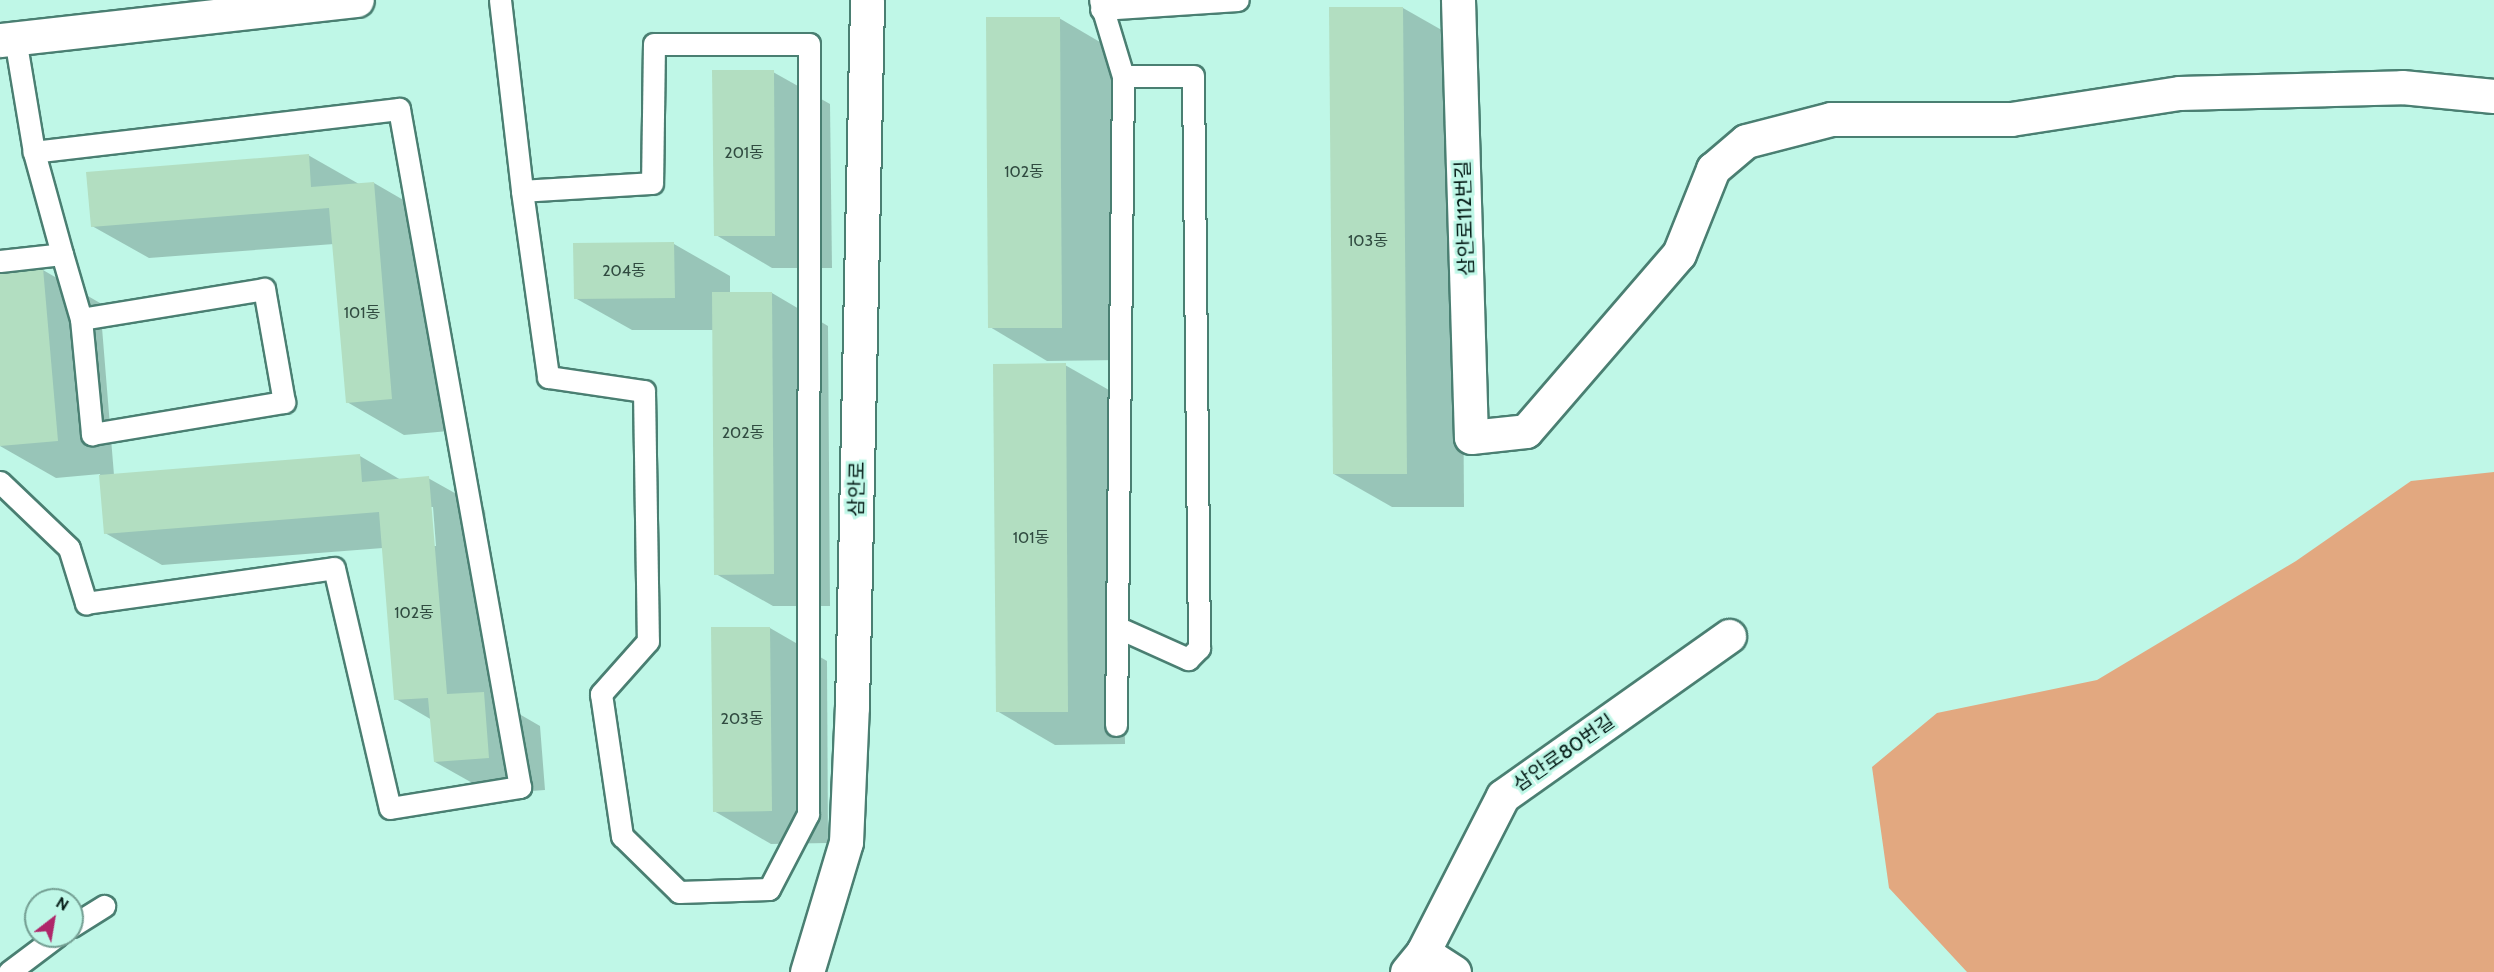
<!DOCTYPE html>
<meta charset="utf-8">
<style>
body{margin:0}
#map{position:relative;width:2494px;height:972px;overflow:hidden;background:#bff7e7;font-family:Cabin,"Noto Sans KR",sans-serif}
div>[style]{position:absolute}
.forest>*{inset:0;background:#e2a880}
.shadow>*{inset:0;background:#0003}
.building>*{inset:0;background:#b2dec1}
.roads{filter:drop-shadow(2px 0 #4a7f72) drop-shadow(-2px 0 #4a7f72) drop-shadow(0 2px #4a7f72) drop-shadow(0 -2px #4a7f72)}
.service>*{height:21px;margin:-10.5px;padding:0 10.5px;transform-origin:10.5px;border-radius:10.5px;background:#fff}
.minor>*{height:33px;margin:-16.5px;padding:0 16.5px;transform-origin:16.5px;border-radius:16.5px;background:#fff}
.secondary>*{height:33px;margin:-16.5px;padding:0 16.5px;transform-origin:16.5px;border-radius:16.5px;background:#fff}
span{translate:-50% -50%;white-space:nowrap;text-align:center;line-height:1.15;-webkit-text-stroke:6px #bff7e7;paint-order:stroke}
.number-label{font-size:16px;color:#304b40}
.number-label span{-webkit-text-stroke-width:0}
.street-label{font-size:20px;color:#041a15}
.north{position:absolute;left:24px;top:888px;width:60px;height:60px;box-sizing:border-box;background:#bff7e7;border:2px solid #749f93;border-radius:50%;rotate:31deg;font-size:16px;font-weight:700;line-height:24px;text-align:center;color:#041a15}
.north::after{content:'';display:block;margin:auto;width:21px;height:27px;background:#af276a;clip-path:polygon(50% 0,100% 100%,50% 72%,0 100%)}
</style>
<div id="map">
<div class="forest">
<i style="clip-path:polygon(2494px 472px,2494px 972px,1967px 972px,1889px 888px,1872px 767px,1937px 713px,2097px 680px,2296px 561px,2411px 481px)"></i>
</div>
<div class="shadow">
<i style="clip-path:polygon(1331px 8px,1403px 8px,1461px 41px,1464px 507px,1392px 507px,1334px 474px)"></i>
<i style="clip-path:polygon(1059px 18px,1117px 52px,1120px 360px,1047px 361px,990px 327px)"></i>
<i style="clip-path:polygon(773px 72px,830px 104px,832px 268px,772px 268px,716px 235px)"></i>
<i style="clip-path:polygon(308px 155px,359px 184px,374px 183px,431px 216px,449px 431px,404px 435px,347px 402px,334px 244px,149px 258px,92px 226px)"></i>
<i style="clip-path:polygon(674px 244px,730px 276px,730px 293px,772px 293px,828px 326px,830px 606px,773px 606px,716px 574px,714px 330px,632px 330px,575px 298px)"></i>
<i style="clip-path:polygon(evenodd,43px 270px,100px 303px,114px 475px,360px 456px,401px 480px,428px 478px,485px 510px,502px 704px,540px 726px,545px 790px,492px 794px,435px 762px,432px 720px,396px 699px,383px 548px,162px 565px,105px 533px,100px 474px,56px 478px,0 446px,0 273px,43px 270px,430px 507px,433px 507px,436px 546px,433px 546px,430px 507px)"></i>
<i style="clip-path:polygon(1065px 365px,1123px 398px,1125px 744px,1055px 745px,997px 711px)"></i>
<i style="clip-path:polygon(770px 628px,827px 661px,828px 843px,771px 844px,714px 811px)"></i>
</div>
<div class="building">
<i style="clip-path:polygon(1329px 7px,1403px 7px,1407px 474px,1333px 474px)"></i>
<i style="clip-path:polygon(986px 17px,1060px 17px,1062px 328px,988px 328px)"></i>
<i style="clip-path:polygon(712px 70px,774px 70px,775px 236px,714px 236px)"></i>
<i style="clip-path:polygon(309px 154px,311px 187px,374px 182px,392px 399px,346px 403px,329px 208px,91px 227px,86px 172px)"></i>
<i style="clip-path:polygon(674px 242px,675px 298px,574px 299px,573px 243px)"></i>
<i style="clip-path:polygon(43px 268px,58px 441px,0 446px,0 272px)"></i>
<i style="clip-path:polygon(712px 292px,772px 292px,774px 574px,714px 575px)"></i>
<i style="clip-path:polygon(1066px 363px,1068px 712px,996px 712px,993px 364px)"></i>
<i style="clip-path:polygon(360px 454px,362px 482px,429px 476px,447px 694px,484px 692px,489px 758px,434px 762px,428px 698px,394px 700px,379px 512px,104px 534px,99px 475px)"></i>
<i style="clip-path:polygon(711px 627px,770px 627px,772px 811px,713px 812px)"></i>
</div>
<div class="roads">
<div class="service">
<i style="left:500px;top:0;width:192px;rotate:83.4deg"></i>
<i style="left:522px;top:191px;width:188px;rotate:82deg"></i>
<i style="left:548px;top:377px;width:97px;rotate:8.3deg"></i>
<i style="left:644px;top:391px;width:250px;rotate:89.1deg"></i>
<i style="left:648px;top:641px;width:71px;rotate:131.6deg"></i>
<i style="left:601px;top:694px;width:144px;rotate:81.6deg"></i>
<i style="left:622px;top:836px;width:80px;rotate:44.5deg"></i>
<i style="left:679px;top:892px;width:90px;rotate:-1.9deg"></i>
<i style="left:769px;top:889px;width:85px;rotate:-62.5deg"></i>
<i style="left:808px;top:814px;width:770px;rotate:-89.93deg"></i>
<i style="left:809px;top:44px;width:155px;rotate:180deg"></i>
<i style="left:654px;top:44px;width:139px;rotate:90.8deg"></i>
<i style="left:652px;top:183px;width:130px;rotate:176.5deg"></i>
<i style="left:1100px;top:0;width:79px;rotate:73.2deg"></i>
<i style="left:1123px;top:76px;width:649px;rotate:90.62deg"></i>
<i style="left:1101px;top:9px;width:137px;rotate:-3.8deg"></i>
<i style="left:62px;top:254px;width:68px;rotate:73.7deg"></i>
<i style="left:81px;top:319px;width:116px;rotate:84.5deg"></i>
<i style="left:92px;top:434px;width:195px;rotate:-9.5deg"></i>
<i style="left:284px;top:402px;width:115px;rotate:-100deg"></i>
<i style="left:264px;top:289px;width:185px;rotate:170.7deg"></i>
<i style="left:0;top:261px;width:62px;rotate:-6.4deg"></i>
<i style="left:62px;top:254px;width:106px;rotate:-105.4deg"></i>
<i style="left:34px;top:152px;width:116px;rotate:-99.5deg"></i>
<i style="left:0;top:482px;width:95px;rotate:43.7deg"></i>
<i style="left:69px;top:548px;width:58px;rotate:72.8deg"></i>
<i style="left:86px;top:603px;width:250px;rotate:-8deg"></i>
<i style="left:334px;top:568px;width:246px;rotate:76.9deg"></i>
<i style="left:390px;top:808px;width:132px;rotate:-9.2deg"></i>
<i style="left:520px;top:787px;width:689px;rotate:-100.12deg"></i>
<i style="left:399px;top:109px;width:368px;rotate:173.3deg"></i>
<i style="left:1119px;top:628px;width:76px;rotate:24.2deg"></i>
<i style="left:1188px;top:659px;width:16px;rotate:-45deg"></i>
<i style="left:1199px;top:648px;width:572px;rotate:-90.6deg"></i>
<i style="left:1193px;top:76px;width:70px;rotate:180deg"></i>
<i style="left:72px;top:926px;width:38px;rotate:-32deg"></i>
<i style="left:9px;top:972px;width:60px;rotate:-36.9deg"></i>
</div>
<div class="minor">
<i style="left:1458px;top:0;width:437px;rotate:88.3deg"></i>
<i style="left:1471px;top:437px;width:55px;rotate:-6.2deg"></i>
<i style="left:1526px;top:431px;width:234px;rotate:-49.2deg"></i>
<i style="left:1679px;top:254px;width:92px;rotate:-68.2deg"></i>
<i style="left:1713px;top:169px;width:43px;rotate:-40.3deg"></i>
<i style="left:1746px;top:141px;width:88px;rotate:-14.5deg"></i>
<i style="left:1831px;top:119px;width:180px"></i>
<i style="left:2011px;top:119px;width:170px;rotate:-8.8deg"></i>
<i style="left:2179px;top:93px;width:223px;rotate:-1.5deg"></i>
<i style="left:2402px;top:87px;width:92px;rotate:5.6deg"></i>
<i style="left:0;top:40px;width:359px;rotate:-6.4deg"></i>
<i style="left:1423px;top:952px;width:37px;rotate:33deg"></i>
<i style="left:1407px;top:972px;width:26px;rotate:-51deg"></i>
<i style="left:1423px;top:952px;width:175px;rotate:-62.9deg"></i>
<i style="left:1503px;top:796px;width:277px;rotate:-35.3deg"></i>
</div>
<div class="secondary">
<i style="left:807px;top:972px;width:136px;rotate:-73.3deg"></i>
<i style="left:846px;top:842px;width:135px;rotate:-87.5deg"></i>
<i style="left:852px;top:707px;width:707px;rotate:-88.78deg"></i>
</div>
</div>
<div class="number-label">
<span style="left:744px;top:153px">201동</span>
<span style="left:1024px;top:172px">102동</span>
<span style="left:1368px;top:241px">103동</span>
<span style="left:624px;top:271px">204동</span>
<span style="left:362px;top:313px">101동</span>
<span style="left:743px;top:433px">202동</span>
<span style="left:1031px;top:538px">101동</span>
<span style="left:414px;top:613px">102동</span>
<span style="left:742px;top:719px">203동</span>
</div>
<div class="street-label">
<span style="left:1465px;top:218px;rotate:-92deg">삼안로112번길</span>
<span style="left:857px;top:489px;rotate:-89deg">삼안로</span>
<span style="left:1564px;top:753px;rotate:-35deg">삼안로80번길</span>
</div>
<div class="north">N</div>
</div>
